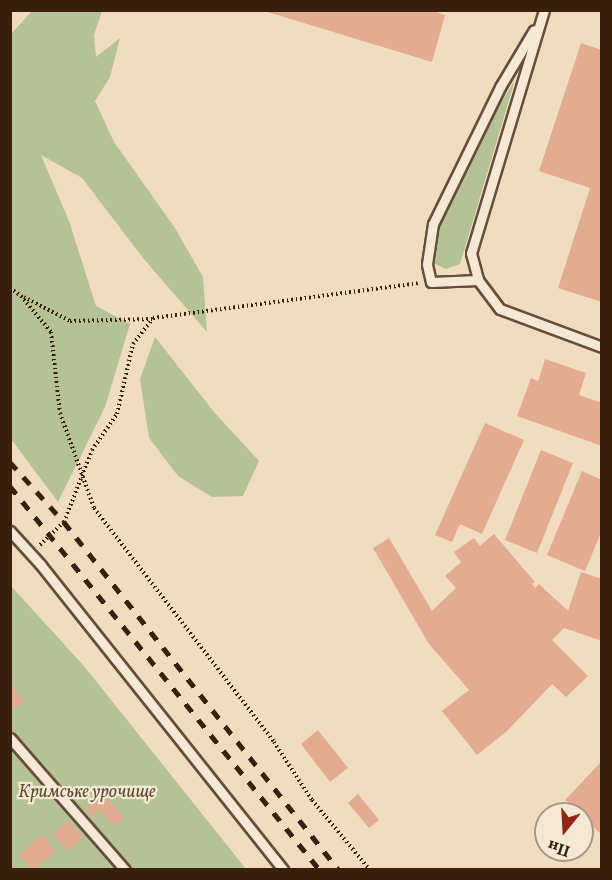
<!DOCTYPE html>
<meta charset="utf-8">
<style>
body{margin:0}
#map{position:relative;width:612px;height:880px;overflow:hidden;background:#f0ddc0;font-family:Vollkorn,serif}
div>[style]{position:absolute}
.green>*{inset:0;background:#b5c296}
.building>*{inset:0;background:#e3ab90}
.path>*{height:4px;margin-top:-2px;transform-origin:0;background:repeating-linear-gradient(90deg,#381f0e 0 1.5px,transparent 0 4.5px)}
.roads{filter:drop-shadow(2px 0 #664e3a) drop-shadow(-2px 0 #664e3a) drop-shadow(0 2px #664e3a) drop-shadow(0 -2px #664e3a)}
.lane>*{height:9px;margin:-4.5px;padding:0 4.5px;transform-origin:4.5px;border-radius:4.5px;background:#f5e9d6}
.rail>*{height:4.5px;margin-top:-2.25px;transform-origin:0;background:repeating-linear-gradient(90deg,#381f0e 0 10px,transparent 0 20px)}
span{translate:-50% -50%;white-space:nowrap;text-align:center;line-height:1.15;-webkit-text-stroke:4.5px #f5e9d6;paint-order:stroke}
.park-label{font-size:18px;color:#5e5037;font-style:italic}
.frame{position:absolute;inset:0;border:12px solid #381f0e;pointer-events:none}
.north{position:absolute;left:534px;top:802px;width:60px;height:60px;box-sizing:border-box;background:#f5e9d6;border:2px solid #a99886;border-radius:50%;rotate:198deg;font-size:16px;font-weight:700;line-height:24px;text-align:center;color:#381f0e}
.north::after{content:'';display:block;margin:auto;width:21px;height:27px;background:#8f2418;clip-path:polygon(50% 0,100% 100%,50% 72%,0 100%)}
</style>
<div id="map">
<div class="green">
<i style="clip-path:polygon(33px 10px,102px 11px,94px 35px,96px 57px,120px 38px,110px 77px,95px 101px,114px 142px,175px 228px,203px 277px,207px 332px,143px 258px,82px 178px,41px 155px,69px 221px,96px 306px,130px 324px,105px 407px,58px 502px,11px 439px,11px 34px)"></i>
<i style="clip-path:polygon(515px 80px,460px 264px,446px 269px,433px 263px,438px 230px,485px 128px)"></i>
<i style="clip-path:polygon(155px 337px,214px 412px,259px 461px,243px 496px,212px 497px,178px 476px,149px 438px,140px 379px)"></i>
<i style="clip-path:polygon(10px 585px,84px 666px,246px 869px,11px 869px)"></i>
</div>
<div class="building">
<i style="clip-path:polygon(261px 10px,431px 10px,445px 15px,432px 62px)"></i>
<i style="clip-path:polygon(581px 43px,602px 50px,602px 302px,558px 288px,590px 188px,539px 171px)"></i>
<i style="clip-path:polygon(545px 359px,586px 373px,579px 395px,602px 403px,602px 446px,517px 416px,531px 378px,538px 381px)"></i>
<i style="clip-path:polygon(485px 423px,524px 440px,482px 534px,460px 524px,452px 542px,435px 535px)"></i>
<i style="clip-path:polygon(541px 450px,573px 463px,537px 553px,505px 540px)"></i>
<i style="clip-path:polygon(582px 471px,602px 480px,602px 530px,585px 571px,547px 555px)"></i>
<i style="clip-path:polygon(494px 534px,535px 582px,532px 584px,535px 588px,539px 584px,568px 611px,581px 572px,602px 579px,602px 641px,564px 628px,552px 640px,588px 676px,566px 697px,552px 684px,506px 732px,477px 755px,442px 711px,469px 690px,429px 644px,373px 548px,389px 538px,432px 611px,456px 588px,445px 576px,461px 562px,454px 552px,474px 538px,480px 546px)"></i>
<i style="clip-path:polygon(12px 684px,24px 702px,10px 711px,10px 685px)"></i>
<i style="clip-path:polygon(318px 730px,348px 768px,330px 782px,301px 744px)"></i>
<i style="clip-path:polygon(602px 761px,602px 835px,565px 800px)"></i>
<i style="clip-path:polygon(102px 793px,124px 818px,114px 826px,99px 810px,92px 816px,85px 808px)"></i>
<i style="clip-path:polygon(358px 794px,379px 820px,369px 828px,348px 803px)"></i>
<i style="clip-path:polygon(68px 820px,83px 837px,68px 851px,53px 834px)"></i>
<i style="clip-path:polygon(42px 835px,56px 851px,32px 870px,19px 855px)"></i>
</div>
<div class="path">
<i style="left:10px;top:288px;width:14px;rotate:36deg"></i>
<i style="left:21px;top:296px;width:47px;rotate:50.2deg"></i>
<i style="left:51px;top:332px;width:81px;rotate:83.7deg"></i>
<i style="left:60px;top:413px;width:101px;rotate:70.3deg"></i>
<i style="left:94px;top:508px;width:295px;rotate:52.4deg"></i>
<i style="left:274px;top:742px;width:69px;rotate:56.8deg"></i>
<i style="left:312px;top:800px;width:91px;rotate:50.4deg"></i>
<i style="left:24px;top:297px;width:52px;rotate:27.6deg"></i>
<i style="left:70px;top:321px;width:82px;rotate:-1.4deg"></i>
<i style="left:40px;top:545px;width:33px;rotate:-44deg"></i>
<i style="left:64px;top:522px;width:77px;rotate:-68.7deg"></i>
<i style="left:92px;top:450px;width:44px;rotate:-55.2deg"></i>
<i style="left:117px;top:414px;width:72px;rotate:-77.1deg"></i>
<i style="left:133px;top:344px;width:33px;rotate:-52deg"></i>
<i style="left:153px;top:318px;width:267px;rotate:-7.5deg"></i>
</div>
<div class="roads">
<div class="lane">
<i style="left:544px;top:10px;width:254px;rotate:106.7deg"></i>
<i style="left:471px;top:253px;width:28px;rotate:75deg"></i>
<i style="left:478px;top:280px;width:36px;rotate:53deg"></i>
<i style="left:500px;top:309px;width:109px;rotate:20.4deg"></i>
<i style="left:478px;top:280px;width:47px;rotate:177.6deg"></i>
<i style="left:431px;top:282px;width:18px;rotate:-103deg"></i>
<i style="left:427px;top:264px;width:40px;rotate:-81.5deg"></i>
<i style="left:433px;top:224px;width:153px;rotate:-63.9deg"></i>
<i style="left:500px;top:87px;width:66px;rotate:-59.2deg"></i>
<i style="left:10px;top:531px;width:45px;rotate:47.7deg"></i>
<i style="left:40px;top:564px;width:391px;rotate:51.5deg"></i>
<i style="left:10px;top:738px;width:175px;rotate:48.9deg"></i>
</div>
</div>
<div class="rail">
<i style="left:10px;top:462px;width:81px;rotate:48deg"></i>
<i style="left:64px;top:522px;width:444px;rotate:51.7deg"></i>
<i style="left:10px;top:486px;width:494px;rotate:51.1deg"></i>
</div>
<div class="park-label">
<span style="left:87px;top:793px">Кримське урочище</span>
</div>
<div class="frame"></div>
<div class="north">Пн</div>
</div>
